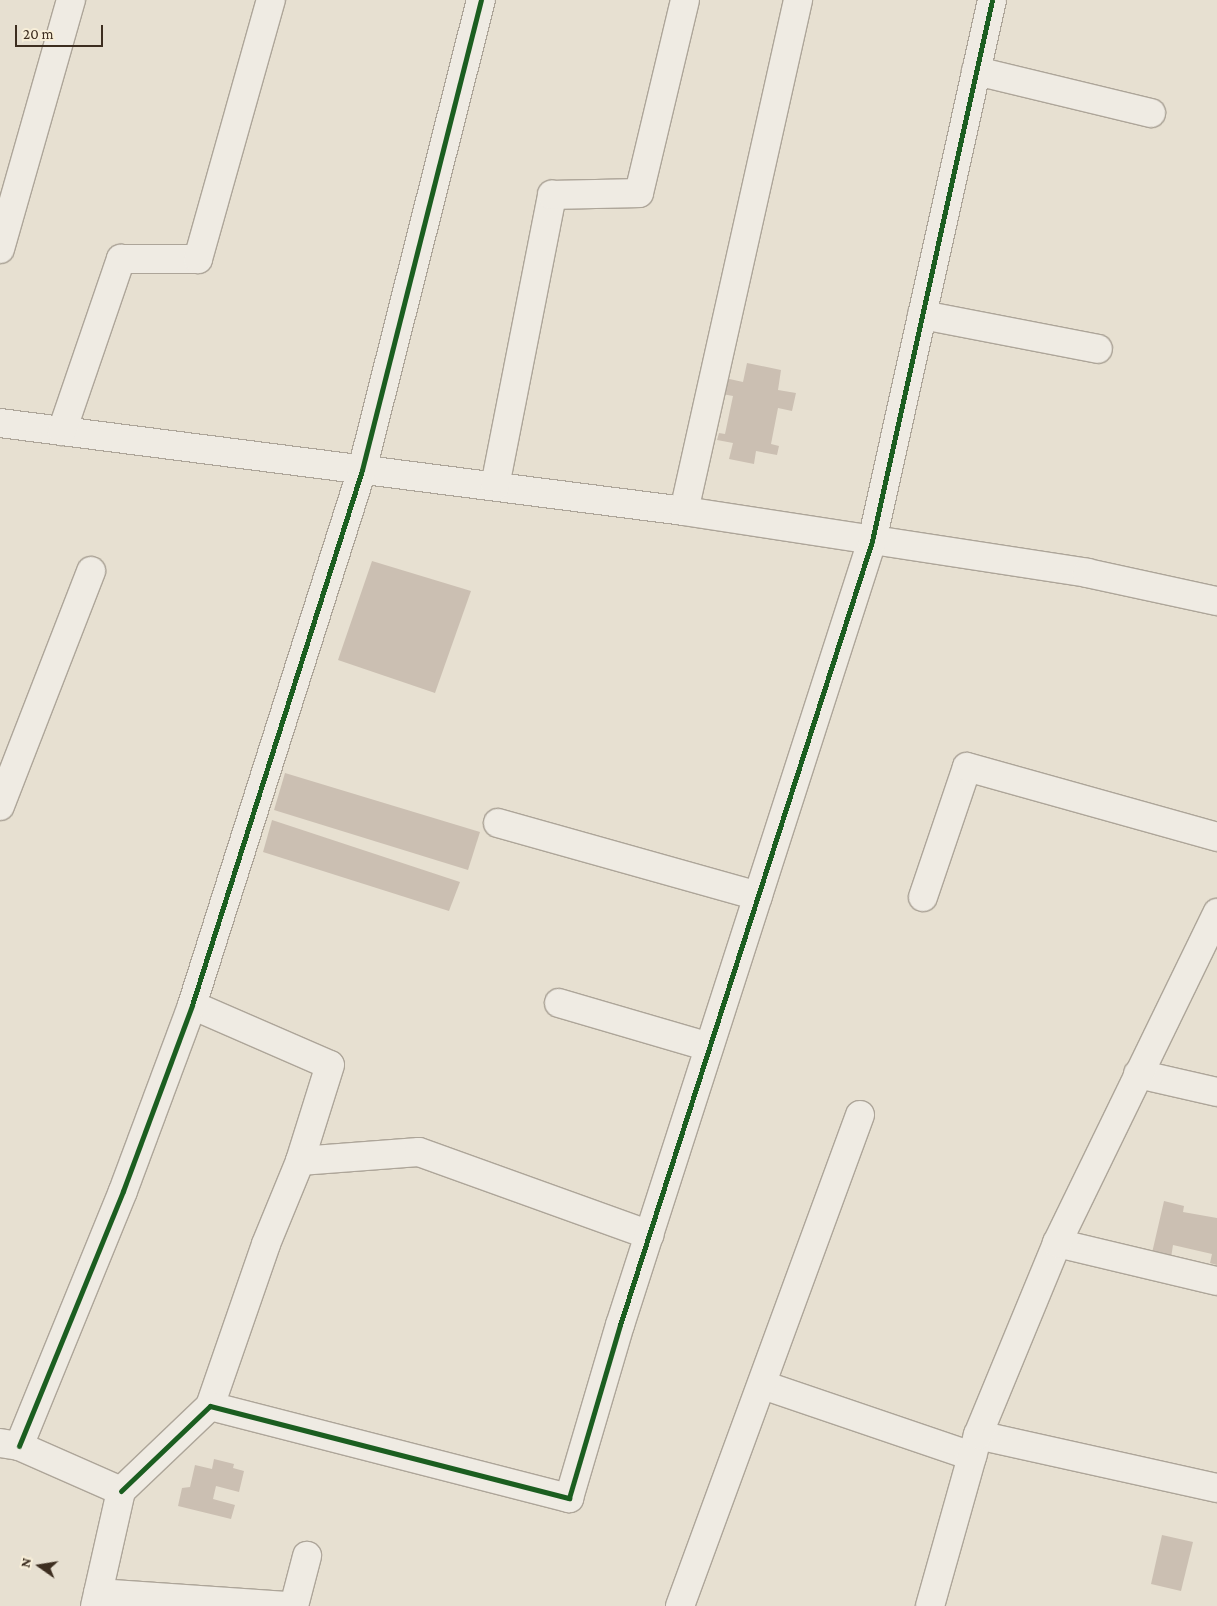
<!DOCTYPE html>
<style>
body{margin:0}
#map{position:relative;width:1217px;height:1606px;overflow:hidden;background:#e7e0d1;font-family:"Crimson Pro",serif}
div>[style]{position:absolute}
.building>*{inset:0;background:#cbbfb2}
.roads{filter:drop-shadow(1px 0 #ada599) drop-shadow(-1px 0 #ada599) drop-shadow(0 1px #ada599) drop-shadow(0 -1px #ada599)}
.minor>*{height:28px;margin:-14px;padding:0 14px;transform-origin:14px;border-radius:14px;background:#efebe3}
.cycleway>*{height:5px;margin:-2.5px;padding:0 2.5px;transform-origin:2.5px;border-radius:2.5px;background:#1b5e20}
span{translate:-50% -50%;white-space:nowrap;text-align:center;line-height:1.15;-webkit-text-stroke:4px #f7eed8;paint-order:stroke}
.north{position:absolute;left:15px;top:1541px;width:50px;height:50px;-webkit-text-stroke:4px #f7eed8;paint-order:stroke;rotate:283deg;font-size:14px;font-weight:700;line-height:20px;text-align:center;color:#3d2e20}
.north::after{content:'';display:block;margin:auto;width:18px;height:22px;background:#3d2e20;clip-path:polygon(50% 0,100% 100%,50% 72%,0 100%)}
.scale{position:absolute;left:15px;top:25px;width:88px;height:22px;box-sizing:border-box;border:2px solid #3d2e20;border-top:0;padding-left:6px;font-size:15px;line-height:18px;white-space:nowrap;color:#3d2e20;-webkit-text-stroke:4px #f7eed8;paint-order:stroke}
</style>
<div id="map">
<div class="building">
<i style="clip-path:polygon(747px 363px,781px 370px,778px 390px,796px 393px,792px 411px,778px 408px,771px 444px,779px 446px,777px 455px,756px 451px,754px 464px,729px 459px,733px 443px,717px 440px,719px 433px,725px 434px,733px 396px,722px 394px,725px 378px,743px 382px)"></i>
<i style="clip-path:polygon(372px 561px,471px 591px,435px 693px,338px 660px)"></i>
<i style="clip-path:polygon(285px 773px,480px 832px,468px 870px,274px 810px)"></i>
<i style="clip-path:polygon(272px 820px,460px 882px,449px 911px,263px 852px)"></i>
<i style="clip-path:polygon(1164px 1201px,1184px 1206px,1183px 1212px,1217px 1218px,1217px 1265px,1210px 1263px,1212px 1254px,1173px 1245px,1171px 1258px,1152px 1253px)"></i>
<i style="clip-path:polygon(214px 1459px,234px 1464px,233px 1468px,244px 1471px,239px 1492px,216px 1486px,213px 1499px,235px 1505px,231px 1519px,178px 1506px,182px 1488px,190px 1487px,195px 1465px,212px 1469px)"></i>
<i style="clip-path:polygon(1162px 1535px,1193px 1542px,1181px 1591px,1151px 1584px)"></i>
</div>
<div class="roads">
<div class="minor">
<i style="left:976px;top:71px;width:180px;rotate:13.5deg"></i>
<i style="left:0;top:249px;width:259px;rotate:-74.1deg"></i>
<i style="left:922px;top:315px;width:179px;rotate:10.9deg"></i>
<i style="left:0;top:423px;width:690px;rotate:7.33deg"></i>
<i style="left:684px;top:511px;width:408px;rotate:8.7deg"></i>
<i style="left:1087px;top:573px;width:133px;rotate:12.2deg"></i>
<i style="left:62px;top:431px;width:182px;rotate:-71.1deg"></i>
<i style="left:121px;top:259px;width:77px"></i>
<i style="left:198px;top:259px;width:269px;rotate:-74.3deg"></i>
<i style="left:495px;top:486px;width:297px;rotate:-78.9deg"></i>
<i style="left:552px;top:195px;width:87px;rotate:-1.3deg"></i>
<i style="left:639px;top:193px;width:198px;rotate:-76.6deg"></i>
<i style="left:684px;top:511px;width:524px;rotate:-77.42deg"></i>
<i style="left:0;top:806px;width:252px;rotate:-68.8deg"></i>
<i style="left:498px;top:823px;width:270px;rotate:15.7deg"></i>
<i style="left:923px;top:897px;width:137px;rotate:-71.3deg"></i>
<i style="left:967px;top:767px;width:260px;rotate:15.6deg"></i>
<i style="left:559px;top:1003px;width:156px;rotate:16.3deg"></i>
<i style="left:192px;top:1005px;width:150px;rotate:23.5deg"></i>
<i style="left:330px;top:1065px;width:101px;rotate:107.4deg"></i>
<i style="left:1138px;top:1074px;width:81px;rotate:12.8deg"></i>
<i style="left:1057px;top:1243px;width:164px;rotate:13.4deg"></i>
<i style="left:763px;top:1385px;width:221px;rotate:18.8deg"></i>
<i style="left:210px;top:1406px;width:171px;rotate:-70.9deg"></i>
<i style="left:266px;top:1244px;width:90px;rotate:-67.7deg"></i>
<i style="left:300px;top:1161px;width:119px;rotate:-4.3deg"></i>
<i style="left:419px;top:1152px;width:245px;rotate:19.8deg"></i>
<i style="left:978px;top:1435px;width:245px;rotate:12.5deg"></i>
<i style="left:0;top:1443px;width:19px;rotate:9deg"></i>
<i style="left:19px;top:1446px;width:111px;rotate:23.8deg"></i>
<i style="left:121px;top:1491px;width:118px;rotate:102.7deg"></i>
<i style="left:19px;top:1446px;width:275px;rotate:-67.8deg"></i>
<i style="left:123px;top:1191px;width:198px;rotate:-69.6deg"></i>
<i style="left:192px;top:1005px;width:561px;rotate:-72.37deg"></i>
<i style="left:362px;top:470px;width:485px;rotate:-75.8deg"></i>
<i style="left:121px;top:1491px;width:123px;rotate:-43.7deg"></i>
<i style="left:210px;top:1406px;width:371px;rotate:14.4deg"></i>
<i style="left:569px;top:1498px;width:180px;rotate:-73.6deg"></i>
<i style="left:620px;top:1325px;width:824px;rotate:-72.18deg"></i>
<i style="left:872px;top:541px;width:554px;rotate:-77.49deg"></i>
<i style="left:98px;top:1593px;width:189px;rotate:3.9deg"></i>
<i style="left:294px;top:1606px;width:52px;rotate:-75.4deg"></i>
<i style="left:680px;top:1606px;width:523px;rotate:-69.87deg"></i>
<i style="left:930px;top:1606px;width:178px;rotate:-74.3deg"></i>
<i style="left:978px;top:1435px;width:208px;rotate:-67.6deg"></i>
<i style="left:1057px;top:1243px;width:367px;rotate:-64.1deg"></i>
</div>
</div>
<div class="cycleway">
<i style="left:19px;top:1446px;width:275px;rotate:-67.8deg"></i>
<i style="left:123px;top:1191px;width:198px;rotate:-69.6deg"></i>
<i style="left:192px;top:1005px;width:561px;rotate:-72.37deg"></i>
<i style="left:362px;top:470px;width:485px;rotate:-75.8deg"></i>
<i style="left:121px;top:1491px;width:123px;rotate:-43.7deg"></i>
<i style="left:210px;top:1406px;width:371px;rotate:14.4deg"></i>
<i style="left:569px;top:1498px;width:180px;rotate:-73.6deg"></i>
<i style="left:620px;top:1325px;width:824px;rotate:-72.18deg"></i>
<i style="left:872px;top:541px;width:554px;rotate:-77.49deg"></i>
</div>
<div class="north">N</div>
<div class="scale">20 m</div>
</div>
